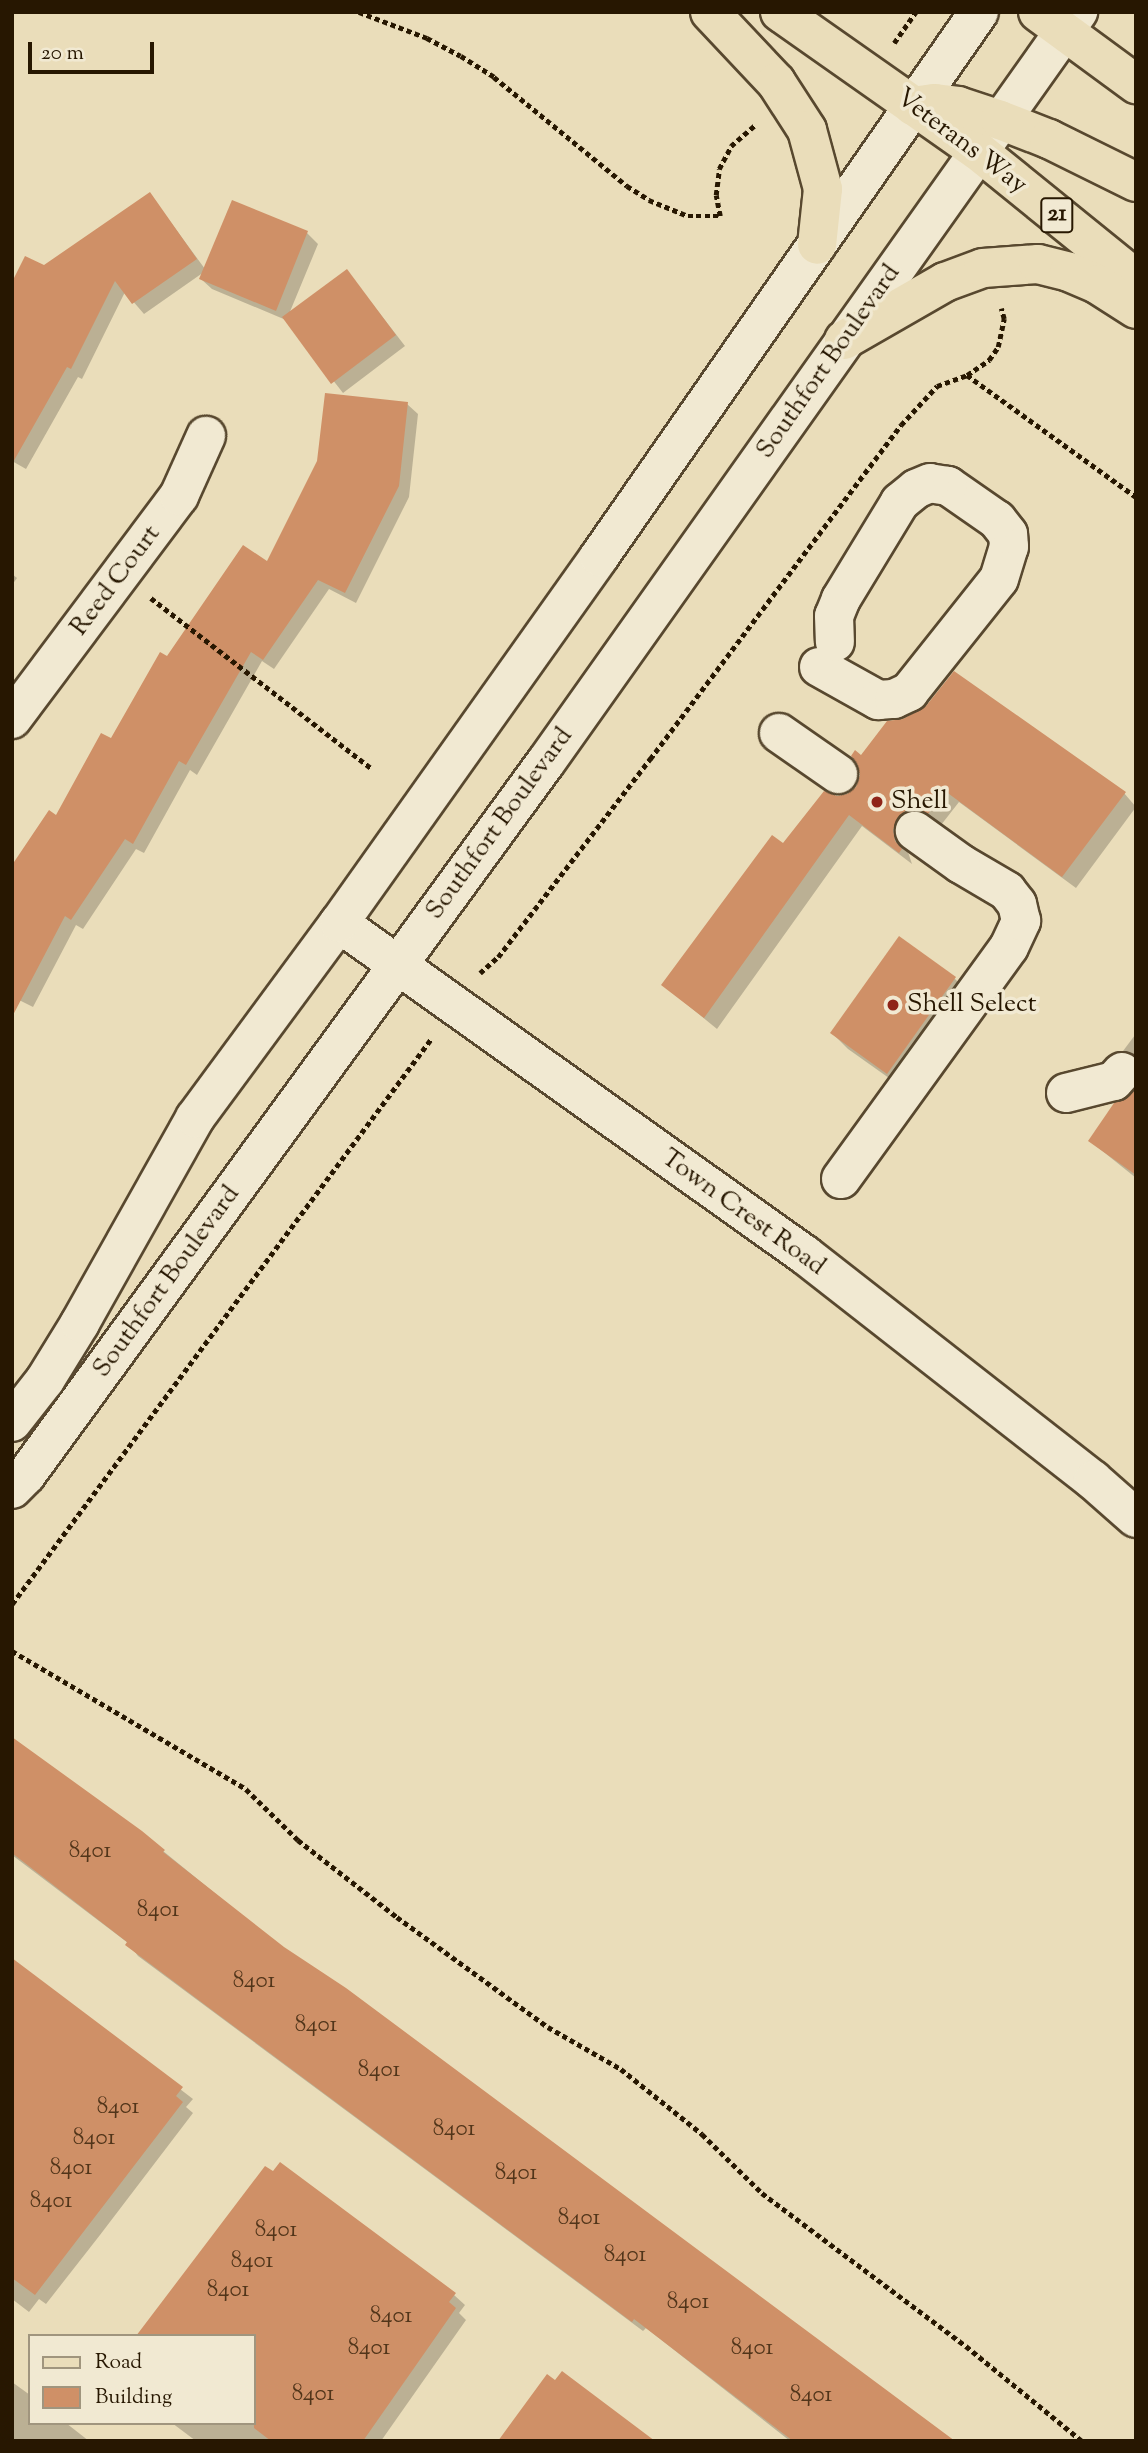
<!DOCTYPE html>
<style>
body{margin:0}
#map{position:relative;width:1148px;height:2453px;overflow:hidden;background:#eaddba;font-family:"Sorts Mill Goudy",serif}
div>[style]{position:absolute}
.shadow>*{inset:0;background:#0003}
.building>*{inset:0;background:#cf9067}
.path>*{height:4.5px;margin-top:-2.25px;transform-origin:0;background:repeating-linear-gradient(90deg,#271701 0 5px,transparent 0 8.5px)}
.roads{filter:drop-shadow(2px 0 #58482f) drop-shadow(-2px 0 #58482f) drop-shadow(0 2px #58482f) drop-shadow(0 -2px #58482f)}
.minor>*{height:38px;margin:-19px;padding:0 19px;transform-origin:19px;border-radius:19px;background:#f1e9d2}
.major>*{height:38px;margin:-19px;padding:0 19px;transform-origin:19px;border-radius:19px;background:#eaddba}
.dots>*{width:19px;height:19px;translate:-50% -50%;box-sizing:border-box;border:4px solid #f1e9d2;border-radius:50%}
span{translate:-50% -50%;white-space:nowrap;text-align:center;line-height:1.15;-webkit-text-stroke:7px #f1e9d2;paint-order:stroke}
.number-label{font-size:23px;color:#51351a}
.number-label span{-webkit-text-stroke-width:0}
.shield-label span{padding:2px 5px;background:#f1e9d2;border:2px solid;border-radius:5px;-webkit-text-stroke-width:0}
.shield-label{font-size:24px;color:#271701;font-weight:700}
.street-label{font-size:26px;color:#271701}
.poi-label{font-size:26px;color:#271701}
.left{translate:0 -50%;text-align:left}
.frame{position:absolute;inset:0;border:14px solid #271701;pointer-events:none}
.legend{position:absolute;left:28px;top:2334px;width:228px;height:91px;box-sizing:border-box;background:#f1e9d2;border:2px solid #a0957e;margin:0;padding:9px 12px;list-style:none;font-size:21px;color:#271701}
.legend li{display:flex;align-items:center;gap:14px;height:35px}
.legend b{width:35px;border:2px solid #a0957e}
.scale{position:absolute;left:28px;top:42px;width:126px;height:32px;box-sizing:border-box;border:4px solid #271701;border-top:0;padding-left:9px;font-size:21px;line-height:24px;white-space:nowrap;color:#271701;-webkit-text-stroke:5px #f1e9d2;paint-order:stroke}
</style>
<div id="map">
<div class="shadow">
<i style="clip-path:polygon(150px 194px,205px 269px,307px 233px,318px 244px,289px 314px,347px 271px,405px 346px,343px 393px,286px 320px,212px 289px,201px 279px,204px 272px,144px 314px,125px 292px,82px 379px,78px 377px,26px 469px,12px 461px,44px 267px)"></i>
<i style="clip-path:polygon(407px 404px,418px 414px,409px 497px,356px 603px,329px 589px,274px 669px,262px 661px,197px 775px,190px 770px,144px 853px,136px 849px,83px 929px,76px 925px,33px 1007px,19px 1000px,57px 818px,167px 658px,267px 564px)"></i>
<i style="clip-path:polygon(12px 574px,17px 578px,12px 585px)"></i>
<i style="clip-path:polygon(862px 758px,1124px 793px,1136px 807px,1076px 888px,959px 802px,941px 825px,930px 821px,905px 843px,912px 864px,862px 826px,717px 1029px,663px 985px,783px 846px,837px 798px,847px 796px,857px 788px,862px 775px)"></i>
<i style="clip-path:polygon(900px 939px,955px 979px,971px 994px,903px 1088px,848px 1049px,832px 1033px)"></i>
<i style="clip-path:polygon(1135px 1035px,1136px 1035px,1136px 1063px,1123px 1051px)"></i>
<i style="clip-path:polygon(1136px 1091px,1136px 1178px,1090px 1141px)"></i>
<i style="clip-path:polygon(12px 1738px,141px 1833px,282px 1948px,953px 2441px,790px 2441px,646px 2328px,643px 2331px,138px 1956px,128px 1943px,12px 1855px)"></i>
<i style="clip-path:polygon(12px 1960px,193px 2099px,186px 2107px,193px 2113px,100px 2235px,46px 2304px,39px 2299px,29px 2312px,12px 2299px)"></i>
<i style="clip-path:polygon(273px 2174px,454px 2295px,465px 2305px,459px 2313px,466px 2320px,381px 2441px,196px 2441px,172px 2423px,254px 2423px,254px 2336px)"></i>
<i style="clip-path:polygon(12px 2382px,30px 2395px,30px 2423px,66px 2423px,89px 2441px,12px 2441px)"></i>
</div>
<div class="building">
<i style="clip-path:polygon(150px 192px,197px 259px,132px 304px,115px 281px,71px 369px,67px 367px,12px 464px,12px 282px,25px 256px,44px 265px)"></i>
<i style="clip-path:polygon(232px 200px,308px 231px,276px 311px,199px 279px)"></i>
<i style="clip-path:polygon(347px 269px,396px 335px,331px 384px,282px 317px)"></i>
<i style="clip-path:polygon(325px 393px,408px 402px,399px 486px,345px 593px,318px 580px,263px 660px,251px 652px,186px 765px,179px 761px,133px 844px,125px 839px,71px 920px,65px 916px,12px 1017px,12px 865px,49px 810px,56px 815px,101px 733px,111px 738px,160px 652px,167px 656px,243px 545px,267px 561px,317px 461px)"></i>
<i style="clip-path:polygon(954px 671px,1126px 792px,1062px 877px,945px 791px,928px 814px,916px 809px,905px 811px,898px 818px,893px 830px,895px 841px,902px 849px,899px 853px,849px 815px,704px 1018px,661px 985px,772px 835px,783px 843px,824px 791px,837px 796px,847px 794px,856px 787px,860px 775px,857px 764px,851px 756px,855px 750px,861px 755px,887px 721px,903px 719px,926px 706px)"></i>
<i style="clip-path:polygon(899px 936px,956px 977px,887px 1074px,830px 1033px)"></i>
<i style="clip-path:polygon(1136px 1089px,1136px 1175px,1088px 1141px,1114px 1103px)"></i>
<i style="clip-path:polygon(12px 1737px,142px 1831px,165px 1850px,163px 1852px,284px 1947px,346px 1988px,955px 2441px,793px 2441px,634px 2319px,632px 2322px,220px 2016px,125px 1945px,127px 1942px,12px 1853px)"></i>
<i style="clip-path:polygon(12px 1958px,183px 2087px,176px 2096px,183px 2102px,35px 2295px,12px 2278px)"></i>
<i style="clip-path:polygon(280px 2162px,456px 2293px,449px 2302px,456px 2308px,363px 2441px,271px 2441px,254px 2428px,254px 2336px,136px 2336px,265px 2166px,273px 2171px)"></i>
<i style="clip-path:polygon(562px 2371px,655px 2441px,498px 2441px,547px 2374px,555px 2380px)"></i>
</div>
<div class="path">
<i style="left:359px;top:12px;width:73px;rotate:20.9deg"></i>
<i style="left:427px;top:38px;width:38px;rotate:28deg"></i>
<i style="left:461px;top:56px;width:39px;rotate:32deg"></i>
<i style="left:494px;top:77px;width:172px;rotate:39.3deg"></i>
<i style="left:627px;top:186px;width:26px;rotate:32deg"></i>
<i style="left:649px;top:200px;width:42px;rotate:22.3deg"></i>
<i style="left:688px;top:216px;width:32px"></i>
<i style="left:720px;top:216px;width:21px;rotate:-101deg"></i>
<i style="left:716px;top:195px;width:26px;rotate:-83deg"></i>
<i style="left:719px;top:169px;width:26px;rotate:-62deg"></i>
<i style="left:731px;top:146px;width:32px;rotate:-41deg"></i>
<i style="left:894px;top:43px;width:38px;rotate:-55deg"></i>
<i style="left:967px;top:375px;width:208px;rotate:35.8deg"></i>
<i style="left:151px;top:598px;width:279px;rotate:37.7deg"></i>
<i style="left:480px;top:973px;width:24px;rotate:-42deg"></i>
<i style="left:498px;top:957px;width:250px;rotate:-52.5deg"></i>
<i style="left:650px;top:759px;width:418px;rotate:-53.1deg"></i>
<i style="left:901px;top:425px;width:53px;rotate:-47.3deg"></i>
<i style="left:937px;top:386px;width:32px;rotate:-20deg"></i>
<i style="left:967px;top:375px;width:27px;rotate:-34deg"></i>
<i style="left:989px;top:360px;width:16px;rotate:-55deg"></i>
<i style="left:998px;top:347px;width:29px;rotate:-78deg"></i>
<i style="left:1004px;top:319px;width:11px;rotate:-105deg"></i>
<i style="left:12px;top:1604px;width:703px;rotate:-53.44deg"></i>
<i style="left:12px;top:1651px;width:272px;rotate:30.5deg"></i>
<i style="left:246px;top:1789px;width:73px;rotate:44.4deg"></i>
<i style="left:298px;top:1840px;width:125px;rotate:37.9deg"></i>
<i style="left:397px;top:1917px;width:187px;rotate:36.1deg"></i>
<i style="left:548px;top:2027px;width:84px;rotate:29.9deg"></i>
<i style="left:621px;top:2069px;width:104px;rotate:38.7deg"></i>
<i style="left:702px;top:2134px;width:84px;rotate:44.5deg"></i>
<i style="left:762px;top:2193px;width:255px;rotate:36.9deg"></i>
<i style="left:966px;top:2346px;width:150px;rotate:39.3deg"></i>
</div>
<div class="roads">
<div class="minor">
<i style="left:819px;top:667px;width:68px;rotate:29.2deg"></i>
<i style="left:878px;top:700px;width:16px;rotate:-4deg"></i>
<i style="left:894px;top:699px;width:17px;rotate:-25deg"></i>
<i style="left:909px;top:692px;width:144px;rotate:-51.5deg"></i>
<i style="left:999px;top:579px;width:34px;rotate:-73deg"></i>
<i style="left:1009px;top:547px;width:13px;rotate:-94deg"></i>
<i style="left:1008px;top:534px;width:18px;rotate:-128deg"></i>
<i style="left:997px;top:520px;width:60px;rotate:-145.2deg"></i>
<i style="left:948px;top:486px;width:18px;rotate:-171deg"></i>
<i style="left:930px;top:483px;width:15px;rotate:157deg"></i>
<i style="left:916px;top:489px;width:21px;rotate:141deg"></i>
<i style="left:900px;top:502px;width:114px;rotate:121.3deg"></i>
<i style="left:841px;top:599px;width:18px;rotate:112deg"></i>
<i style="left:834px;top:616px;width:26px;rotate:88deg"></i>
<i style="left:12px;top:719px;width:279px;rotate:-53.2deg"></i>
<i style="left:179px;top:496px;width:66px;rotate:-65.8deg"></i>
<i style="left:779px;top:733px;width:72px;rotate:34.8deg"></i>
<i style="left:339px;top:923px;width:572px;rotate:35.47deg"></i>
<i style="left:805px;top:1255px;width:365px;rotate:38deg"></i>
<i style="left:1093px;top:1480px;width:57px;rotate:41.5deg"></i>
<i style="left:1066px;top:1093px;width:49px;rotate:-14deg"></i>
<i style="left:1114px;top:1081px;width:12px;rotate:-48deg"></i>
<i style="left:841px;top:1179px;width:286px;rotate:-54.1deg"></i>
<i style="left:1009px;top:947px;width:29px;rotate:-65deg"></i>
<i style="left:1021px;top:921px;width:17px;rotate:-103deg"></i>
<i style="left:1017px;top:904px;width:16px;rotate:-128deg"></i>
<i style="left:1007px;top:891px;width:53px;rotate:-149.6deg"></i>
<i style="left:961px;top:864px;width:57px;rotate:-144.3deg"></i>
<i style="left:12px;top:1422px;width:53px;rotate:-51.8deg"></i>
<i style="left:45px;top:1380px;width:67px;rotate:-58.4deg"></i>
<i style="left:80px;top:1323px;width:235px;rotate:-60.7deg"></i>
<i style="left:195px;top:1118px;width:242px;rotate:-53.6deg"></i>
<i style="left:339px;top:923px;width:449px;rotate:-54.6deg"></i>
<i style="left:599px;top:557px;width:664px;rotate:-55.11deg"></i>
<i style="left:12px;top:1489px;width:20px;rotate:-45deg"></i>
<i style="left:26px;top:1475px;width:882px;rotate:-53.9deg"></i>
<i style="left:546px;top:762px;width:920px;rotate:-54.65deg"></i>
</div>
<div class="major">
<i style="left:710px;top:12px;width:96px;rotate:46.7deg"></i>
<i style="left:776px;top:82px;width:57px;rotate:57.1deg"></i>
<i style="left:807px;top:130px;width:61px;rotate:74.8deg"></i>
<i style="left:823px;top:189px;width:56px;rotate:96.1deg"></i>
<i style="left:780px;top:12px;width:242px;rotate:35.1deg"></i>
<i style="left:978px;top:151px;width:203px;rotate:39deg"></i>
<i style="left:1038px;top:12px;width:122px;rotate:36.3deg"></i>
<i style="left:913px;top:106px;width:22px;rotate:-8deg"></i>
<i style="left:935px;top:103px;width:23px;rotate:7deg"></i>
<i style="left:958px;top:106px;width:44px;rotate:18.4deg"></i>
<i style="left:1000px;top:120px;width:53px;rotate:21.2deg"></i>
<i style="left:1049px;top:139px;width:97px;rotate:26.3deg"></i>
<i style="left:844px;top:340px;width:116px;rotate:-29.9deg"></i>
<i style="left:945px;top:282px;width:40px;rotate:-20.2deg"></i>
<i style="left:983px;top:268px;width:55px;rotate:-4.2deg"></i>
<i style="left:1038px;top:264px;width:32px;rotate:14deg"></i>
<i style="left:1069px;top:272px;width:30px;rotate:23deg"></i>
<i style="left:1097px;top:284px;width:46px;rotate:32.7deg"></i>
</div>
</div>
<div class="dots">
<i style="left:877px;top:802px;background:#8f2418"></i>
<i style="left:893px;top:1005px;background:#8f2418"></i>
</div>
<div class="number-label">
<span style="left:90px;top:1852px">8401</span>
<span style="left:158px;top:1911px">8401</span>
<span style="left:254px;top:1982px">8401</span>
<span style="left:316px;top:2026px">8401</span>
<span style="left:379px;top:2071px">8401</span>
<span style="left:118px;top:2108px">8401</span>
<span style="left:454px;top:2130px">8401</span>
<span style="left:94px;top:2139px">8401</span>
<span style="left:71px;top:2169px">8401</span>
<span style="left:516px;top:2174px">8401</span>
<span style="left:51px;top:2202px">8401</span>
<span style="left:579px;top:2219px">8401</span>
<span style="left:276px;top:2231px">8401</span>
<span style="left:625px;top:2256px">8401</span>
<span style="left:252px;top:2262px">8401</span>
<span style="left:228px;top:2291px">8401</span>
<span style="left:688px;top:2303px">8401</span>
<span style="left:391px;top:2317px">8401</span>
<span style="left:369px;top:2349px">8401</span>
<span style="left:752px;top:2349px">8401</span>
<span style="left:313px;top:2395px">8401</span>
<span style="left:811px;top:2396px">8401</span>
</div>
<div class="shield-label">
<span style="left:1057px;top:215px">21</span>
</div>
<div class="street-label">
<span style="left:961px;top:142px;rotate:37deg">Veterans Way</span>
<span style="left:829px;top:362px;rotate:-55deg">Southfort Boulevard</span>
<span style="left:116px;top:581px;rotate:-53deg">Reed Court</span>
<span style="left:500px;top:824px;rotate:-54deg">Southfort Boulevard</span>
<span style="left:743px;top:1213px;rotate:36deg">Town Crest Road</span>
<span style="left:167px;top:1282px;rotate:-54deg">Southfort Boulevard</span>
</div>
<div class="poi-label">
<span class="left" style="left:891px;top:802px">Shell</span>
<span class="left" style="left:907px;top:1005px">Shell Select</span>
</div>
<div class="frame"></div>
<ul class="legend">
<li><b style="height:9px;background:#eaddba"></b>Road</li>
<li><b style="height:19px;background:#cf9067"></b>Building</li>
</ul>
<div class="scale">20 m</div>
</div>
